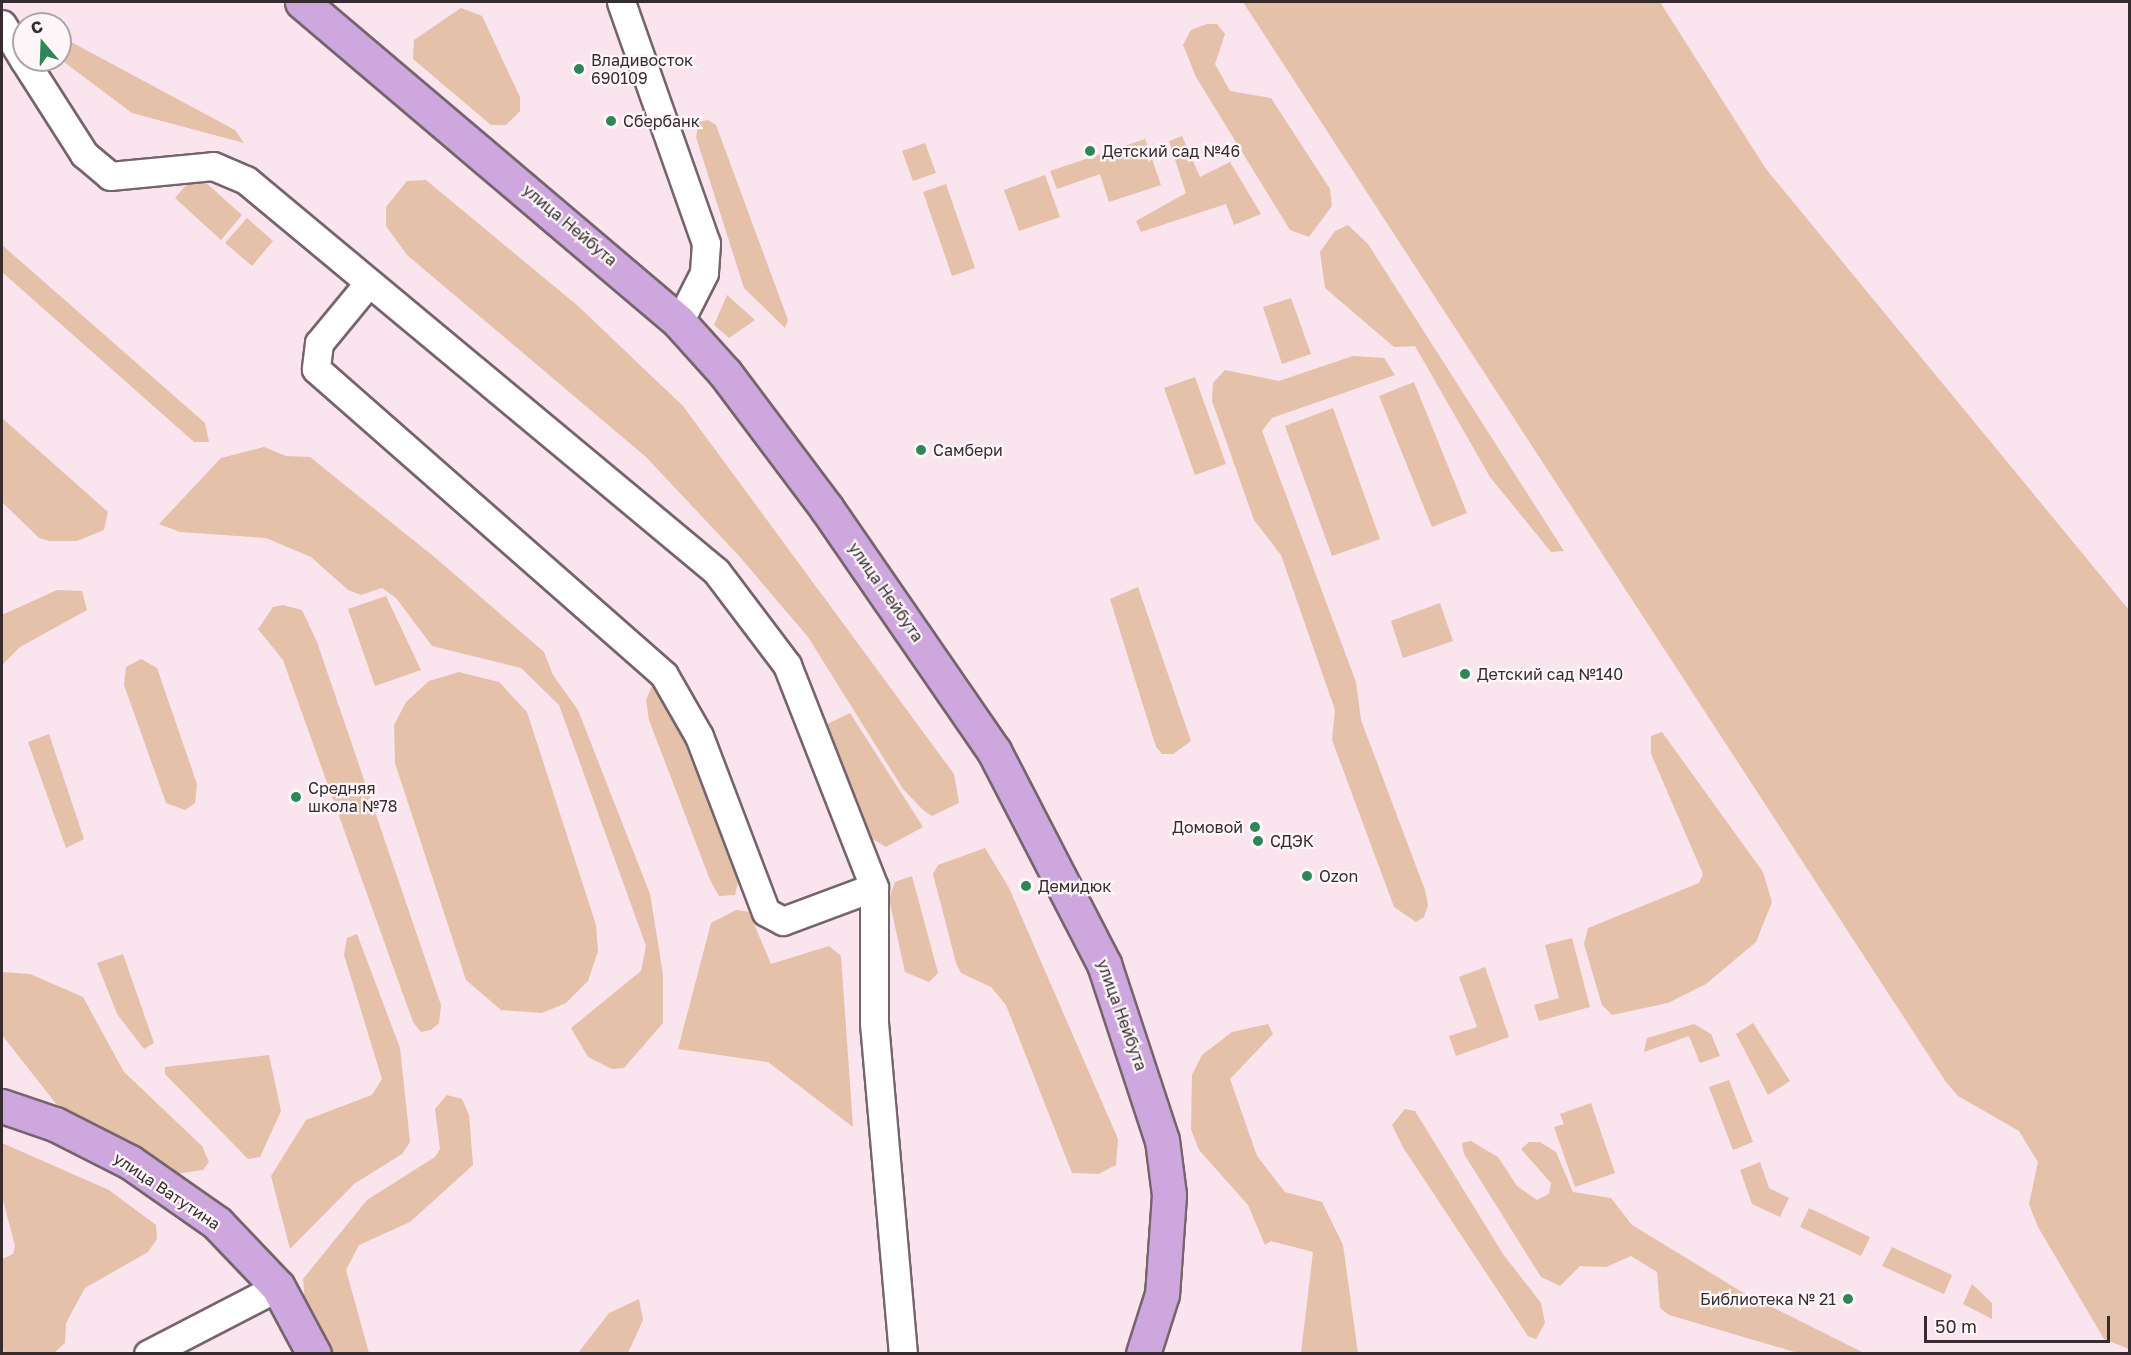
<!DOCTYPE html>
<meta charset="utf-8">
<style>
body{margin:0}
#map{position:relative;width:2131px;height:1355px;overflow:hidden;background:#fae4ee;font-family:"Golos Text",sans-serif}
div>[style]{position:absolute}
.green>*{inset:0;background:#e4c1a8}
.roads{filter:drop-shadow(2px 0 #76646c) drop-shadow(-2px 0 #76646c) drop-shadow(0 2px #76646c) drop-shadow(0 -2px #76646c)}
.minor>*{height:27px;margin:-13.5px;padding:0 13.5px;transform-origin:13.5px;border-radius:13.5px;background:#fff}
.major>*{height:33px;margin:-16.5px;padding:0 16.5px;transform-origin:16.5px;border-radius:16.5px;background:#cda7dd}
.dots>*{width:16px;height:16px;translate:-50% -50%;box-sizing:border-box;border:3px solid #fef6f9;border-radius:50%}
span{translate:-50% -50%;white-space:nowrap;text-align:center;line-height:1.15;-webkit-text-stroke:4.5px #fef6f9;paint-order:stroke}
.poi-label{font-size:16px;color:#342c2f}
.left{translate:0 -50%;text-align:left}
.right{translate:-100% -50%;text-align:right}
.street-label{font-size:16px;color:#342c2f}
.frame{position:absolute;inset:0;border:3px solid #342c2f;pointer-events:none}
.north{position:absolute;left:12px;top:12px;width:60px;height:60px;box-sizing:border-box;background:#fef6f9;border:2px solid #ada5a8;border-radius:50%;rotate:341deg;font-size:16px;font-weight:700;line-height:24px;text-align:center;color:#342c2f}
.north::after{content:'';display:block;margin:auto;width:21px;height:27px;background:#318659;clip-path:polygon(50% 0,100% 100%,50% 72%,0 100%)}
.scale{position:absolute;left:1924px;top:1316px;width:186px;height:27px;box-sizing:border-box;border:3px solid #342c2f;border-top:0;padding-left:8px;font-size:18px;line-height:21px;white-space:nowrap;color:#342c2f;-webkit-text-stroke:4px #fef6f9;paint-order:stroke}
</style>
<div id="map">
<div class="green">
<i style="clip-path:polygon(1243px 2px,1660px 2px,1766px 169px,2129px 610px,2129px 1349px,2104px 1339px,2038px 1227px,2029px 1204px,2038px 1162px,2019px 1131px,1958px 1096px,1946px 1082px)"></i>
<i style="clip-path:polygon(461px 8px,482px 16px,520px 97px,520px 111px,506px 125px,491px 125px,413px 59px,414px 40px)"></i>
<i style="clip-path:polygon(1207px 24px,1217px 24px,1225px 34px,1215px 64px,1230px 91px,1271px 98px,1330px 189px,1332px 206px,1309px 237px,1290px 230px,1196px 77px,1183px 45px,1191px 30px)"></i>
<i style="clip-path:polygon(60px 36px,235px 130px,244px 143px,132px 113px,60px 59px)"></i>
<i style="clip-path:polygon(708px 120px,716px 125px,788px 320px,785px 328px,744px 288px,696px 137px,699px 122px)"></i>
<i style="clip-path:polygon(1182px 136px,1200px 177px,1230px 162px,1261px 214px,1234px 225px,1226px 204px,1141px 232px,1136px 221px,1186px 193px,1169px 141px)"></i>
<i style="clip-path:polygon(1145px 139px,1161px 185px,1109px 202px,1100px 174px,1057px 189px,1050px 171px)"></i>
<i style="clip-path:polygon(925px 143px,936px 173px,913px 181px,902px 151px)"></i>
<i style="clip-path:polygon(196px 174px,242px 215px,221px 240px,175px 198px)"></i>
<i style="clip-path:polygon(1045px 175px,1060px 217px,1019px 231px,1004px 190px)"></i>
<i style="clip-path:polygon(426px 180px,578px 306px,683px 406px,954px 774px,959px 803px,932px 816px,923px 810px,903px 789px,808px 637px,740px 557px,646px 457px,407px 255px,386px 226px,386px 207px,407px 181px)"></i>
<i style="clip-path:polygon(946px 184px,975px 268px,952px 276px,923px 192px)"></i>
<i style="clip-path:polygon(247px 218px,273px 241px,252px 266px,225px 243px)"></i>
<i style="clip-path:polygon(1348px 225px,1368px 244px,1564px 551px,1551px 552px,1490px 477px,1415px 346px,1394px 347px,1325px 288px,1320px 252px,1335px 231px)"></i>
<i style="clip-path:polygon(2px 245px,205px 423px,209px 442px,194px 442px,2px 272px)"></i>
<i style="clip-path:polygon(727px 295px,755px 320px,729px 338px,714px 325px)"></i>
<i style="clip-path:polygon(1291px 298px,1311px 354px,1282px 364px,1263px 307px)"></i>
<i style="clip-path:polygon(1353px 356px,1384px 358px,1395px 375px,1272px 418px,1262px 431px,1356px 682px,1361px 720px,1425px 890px,1428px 905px,1424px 917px,1416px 922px,1394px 907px,1332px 740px,1335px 710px,1281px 555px,1254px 520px,1212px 401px,1213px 383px,1225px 370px,1279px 381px)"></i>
<i style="clip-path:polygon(1195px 377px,1226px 464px,1195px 475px,1164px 388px)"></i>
<i style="clip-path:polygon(1414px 382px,1467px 513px,1432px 527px,1379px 396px)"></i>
<i style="clip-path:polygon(1333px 408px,1380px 539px,1332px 556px,1285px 426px)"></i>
<i style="clip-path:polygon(2px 418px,108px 512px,104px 530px,77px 541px,49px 541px,39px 538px,2px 502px)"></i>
<i style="clip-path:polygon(264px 447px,286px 456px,310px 457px,438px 560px,544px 652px,553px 675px,578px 710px,650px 894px,663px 974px,663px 1023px,624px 1068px,612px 1069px,588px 1057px,571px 1028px,641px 971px,646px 946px,559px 705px,521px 668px,432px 646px,396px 598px,382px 588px,361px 595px,348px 590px,311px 557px,266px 538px,180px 532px,159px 524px,221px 458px)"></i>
<i style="clip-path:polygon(1138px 587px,1191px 741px,1173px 754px,1162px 754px,1156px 747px,1110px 599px)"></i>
<i style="clip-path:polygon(57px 590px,82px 591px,87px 610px,20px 647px,2px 665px,2px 615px)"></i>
<i style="clip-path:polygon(386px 596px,421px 670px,375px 686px,348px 609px)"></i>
<i style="clip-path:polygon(1440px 603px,1453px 641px,1403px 658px,1391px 621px)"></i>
<i style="clip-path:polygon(283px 605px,302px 610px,317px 642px,441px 1005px,439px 1023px,431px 1030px,421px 1032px,413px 1022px,283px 660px,258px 629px,273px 607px)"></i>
<i style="clip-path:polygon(141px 659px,157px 668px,197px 784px,195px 803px,185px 810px,166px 803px,124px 685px,126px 667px)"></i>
<i style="clip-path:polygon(459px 672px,499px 682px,527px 712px,596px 925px,598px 951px,588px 981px,566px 1003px,542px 1013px,501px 1010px,466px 980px,395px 763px,394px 725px,406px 702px,429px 681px)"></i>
<i style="clip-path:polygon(655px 679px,690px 745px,738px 882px,735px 895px,719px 896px,710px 880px,649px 720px,646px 700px)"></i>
<i style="clip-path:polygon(850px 713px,923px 827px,886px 847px,864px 834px,823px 726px)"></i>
<i style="clip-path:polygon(1662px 732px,1763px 872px,1772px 902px,1756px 942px,1706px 984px,1668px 1003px,1612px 1015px,1602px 1005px,1584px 944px,1588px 928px,1699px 883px,1703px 874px,1651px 754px,1651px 736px)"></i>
<i style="clip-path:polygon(49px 734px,84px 839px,66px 848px,28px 742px)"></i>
<i style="clip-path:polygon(985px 848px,1009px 888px,1118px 1139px,1116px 1165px,1098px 1174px,1072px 1173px,1006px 1005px,991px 987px,961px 973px,956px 963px,933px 874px,938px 865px)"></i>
<i style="clip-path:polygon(912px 876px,938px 973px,929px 982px,905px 972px,889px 899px,895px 882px)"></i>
<i style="clip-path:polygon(736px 910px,749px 912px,771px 964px,829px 946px,841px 956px,853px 1127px,768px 1062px,678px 1049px,711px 923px)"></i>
<i style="clip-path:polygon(357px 934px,400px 1048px,410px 1142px,402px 1154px,354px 1184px,290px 1249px,271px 1176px,306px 1120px,372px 1095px,382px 1079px,344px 955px,347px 938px)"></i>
<i style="clip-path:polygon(1572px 938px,1590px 1007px,1539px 1021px,1534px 1005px,1559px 998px,1545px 945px)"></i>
<i style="clip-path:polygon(123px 954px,154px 1043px,144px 1049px,117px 1014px,97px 963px)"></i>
<i style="clip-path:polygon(1485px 967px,1509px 1037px,1456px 1056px,1449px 1036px,1477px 1027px,1459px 977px)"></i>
<i style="clip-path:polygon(2px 972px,30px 974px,83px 997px,124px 1072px,202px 1146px,209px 1162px,203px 1170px,175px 1174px,57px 1105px,2px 1035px)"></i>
<i style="clip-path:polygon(1753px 1023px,1790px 1081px,1768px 1095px,1736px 1034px)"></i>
<i style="clip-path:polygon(1268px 1024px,1273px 1034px,1230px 1079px,1257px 1156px,1285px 1192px,1322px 1202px,1343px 1245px,1358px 1353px,1301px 1353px,1313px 1252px,1271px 1241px,1265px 1245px,1248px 1205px,1199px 1150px,1191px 1129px,1192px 1075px,1202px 1055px,1232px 1032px)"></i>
<i style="clip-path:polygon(1694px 1024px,1711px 1034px,1720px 1056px,1700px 1063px,1689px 1036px,1644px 1052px,1647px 1038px)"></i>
<i style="clip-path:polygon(269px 1055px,281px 1111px,260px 1157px,248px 1159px,165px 1074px,165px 1067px)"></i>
<i style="clip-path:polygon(1729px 1080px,1753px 1142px,1733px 1150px,1709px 1087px)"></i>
<i style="clip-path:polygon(447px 1095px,462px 1099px,469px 1115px,473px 1165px,410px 1222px,359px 1245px,346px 1270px,369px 1353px,322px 1353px,305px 1303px,303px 1279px,367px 1200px,435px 1157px,440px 1149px,435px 1109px)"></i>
<i style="clip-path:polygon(1591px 1103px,1615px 1173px,1575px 1187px,1554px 1127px,1564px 1124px,1560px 1114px)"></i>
<i style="clip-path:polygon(1405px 1109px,1415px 1111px,1503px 1254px,1541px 1303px,1545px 1323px,1536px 1339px,1528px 1336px,1404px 1149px,1392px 1125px)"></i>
<i style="clip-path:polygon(1471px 1141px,1498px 1157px,1517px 1186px,1537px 1200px,1549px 1194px,1551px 1183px,1521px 1149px,1529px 1142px,1540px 1142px,1556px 1152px,1573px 1192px,1611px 1198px,1632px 1225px,1742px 1292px,1864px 1353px,1798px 1353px,1669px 1315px,1660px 1308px,1657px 1272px,1631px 1256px,1606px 1267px,1580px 1266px,1560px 1286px,1541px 1277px,1464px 1154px,1462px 1143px)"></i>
<i style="clip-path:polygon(2px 1143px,109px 1190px,156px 1225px,157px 1239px,148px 1252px,85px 1288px,66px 1323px,65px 1343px,54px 1353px,4px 1353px,2px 1344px,2px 1259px,13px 1254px,15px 1246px,2px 1196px)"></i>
<i style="clip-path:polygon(1760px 1162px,1769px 1188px,1789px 1198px,1780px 1217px,1752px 1204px,1740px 1170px)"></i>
<i style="clip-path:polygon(1809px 1208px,1870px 1237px,1861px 1256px,1800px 1227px)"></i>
<i style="clip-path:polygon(1892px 1247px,1952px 1275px,1944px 1294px,1882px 1266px)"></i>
<i style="clip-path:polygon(1972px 1284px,1992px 1303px,1992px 1319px,1963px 1304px)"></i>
<i style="clip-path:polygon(639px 1299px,643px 1320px,628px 1353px,578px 1353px,609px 1313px)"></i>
</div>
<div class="roads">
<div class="minor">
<i style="left:621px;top:2px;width:256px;rotate:70.6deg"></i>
<i style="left:706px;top:243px;width:30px;rotate:94deg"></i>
<i style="left:704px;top:273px;width:55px;rotate:117deg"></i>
<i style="left:2px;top:24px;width:42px;rotate:58.6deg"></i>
<i style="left:24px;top:60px;width:112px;rotate:57.4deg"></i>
<i style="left:84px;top:154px;width:34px;rotate:40deg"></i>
<i style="left:110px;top:176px;width:103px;rotate:-5.5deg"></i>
<i style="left:213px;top:166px;width:36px;rotate:23deg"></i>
<i style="left:246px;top:180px;width:611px;rotate:39.76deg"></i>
<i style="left:716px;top:571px;width:118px;rotate:52.9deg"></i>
<i style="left:787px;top:665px;width:238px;rotate:68.6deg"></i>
<i style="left:874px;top:887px;width:136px;rotate:90deg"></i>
<i style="left:874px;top:1023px;width:332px;rotate:85deg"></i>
<i style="left:366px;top:286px;width:74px;rotate:129.5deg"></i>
<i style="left:319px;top:343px;width:26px;rotate:97deg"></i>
<i style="left:316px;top:369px;width:463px;rotate:41.3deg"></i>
<i style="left:664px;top:675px;width:70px;rotate:60.2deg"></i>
<i style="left:699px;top:736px;width:188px;rotate:69.2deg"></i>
<i style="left:766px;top:912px;width:19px;rotate:28deg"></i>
<i style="left:783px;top:921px;width:97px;rotate:-20.5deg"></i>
<i style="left:148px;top:1354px;width:146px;rotate:-27.3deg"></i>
</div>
<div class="major">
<i style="left:302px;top:2px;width:494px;rotate:40.3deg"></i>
<i style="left:679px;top:322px;width:69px;rotate:48deg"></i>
<i style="left:725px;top:373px;width:170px;rotate:53.1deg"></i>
<i style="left:827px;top:509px;width:294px;rotate:55.4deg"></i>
<i style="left:994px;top:751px;width:240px;rotate:62.7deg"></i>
<i style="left:1104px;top:964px;width:185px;rotate:71.8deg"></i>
<i style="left:1162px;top:1140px;width:55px;rotate:82.7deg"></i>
<i style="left:1169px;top:1195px;width:99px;rotate:94deg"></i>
<i style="left:1162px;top:1294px;width:63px;rotate:107.6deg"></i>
<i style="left:2px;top:1106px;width:56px;rotate:18.8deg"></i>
<i style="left:55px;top:1124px;width:84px;rotate:26.9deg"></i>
<i style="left:130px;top:1162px;width:106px;rotate:35deg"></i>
<i style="left:217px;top:1223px;width:88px;rotate:46.4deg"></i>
<i style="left:278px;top:1287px;width:76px;rotate:61.8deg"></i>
</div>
</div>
<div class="dots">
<i style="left:579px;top:69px;background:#318659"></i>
<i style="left:611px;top:121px;background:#318659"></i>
<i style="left:1090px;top:151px;background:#318659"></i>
<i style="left:921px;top:450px;background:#318659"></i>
<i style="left:1465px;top:674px;background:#318659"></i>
<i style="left:296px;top:797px;background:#318659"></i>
<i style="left:1255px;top:827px;background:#318659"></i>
<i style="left:1258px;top:841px;background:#318659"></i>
<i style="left:1307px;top:876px;background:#318659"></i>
<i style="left:1026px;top:886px;background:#318659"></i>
<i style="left:1848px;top:1299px;background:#318659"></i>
</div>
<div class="poi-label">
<span class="left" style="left:591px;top:69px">Владивосток<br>690109</span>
<span class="left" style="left:623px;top:121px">Сбербанк</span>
<span class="left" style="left:1102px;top:151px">Детский сад №46</span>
<span class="left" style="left:933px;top:450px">Самбери</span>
<span class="left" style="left:1477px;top:674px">Детский сад №140</span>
<span class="left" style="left:308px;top:797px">Средняя<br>школа №78</span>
<span class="right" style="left:1243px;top:827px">Домовой</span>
<span class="left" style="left:1270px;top:841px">СДЭК</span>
<span class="left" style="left:1319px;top:876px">Ozon</span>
<span class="left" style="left:1038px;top:886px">Демидюк</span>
<span class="right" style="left:1836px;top:1299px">Библиотека № 21</span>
</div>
<div class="street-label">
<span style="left:570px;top:225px;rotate:40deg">улица Нейбута</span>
<span style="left:886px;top:592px;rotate:55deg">улица Нейбута</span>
<span style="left:1122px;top:1015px;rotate:70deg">улица Нейбута</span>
<span style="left:167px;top:1191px;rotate:34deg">улица Ватутина</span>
</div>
<div class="frame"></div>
<div class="north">С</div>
<div class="scale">50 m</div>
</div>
